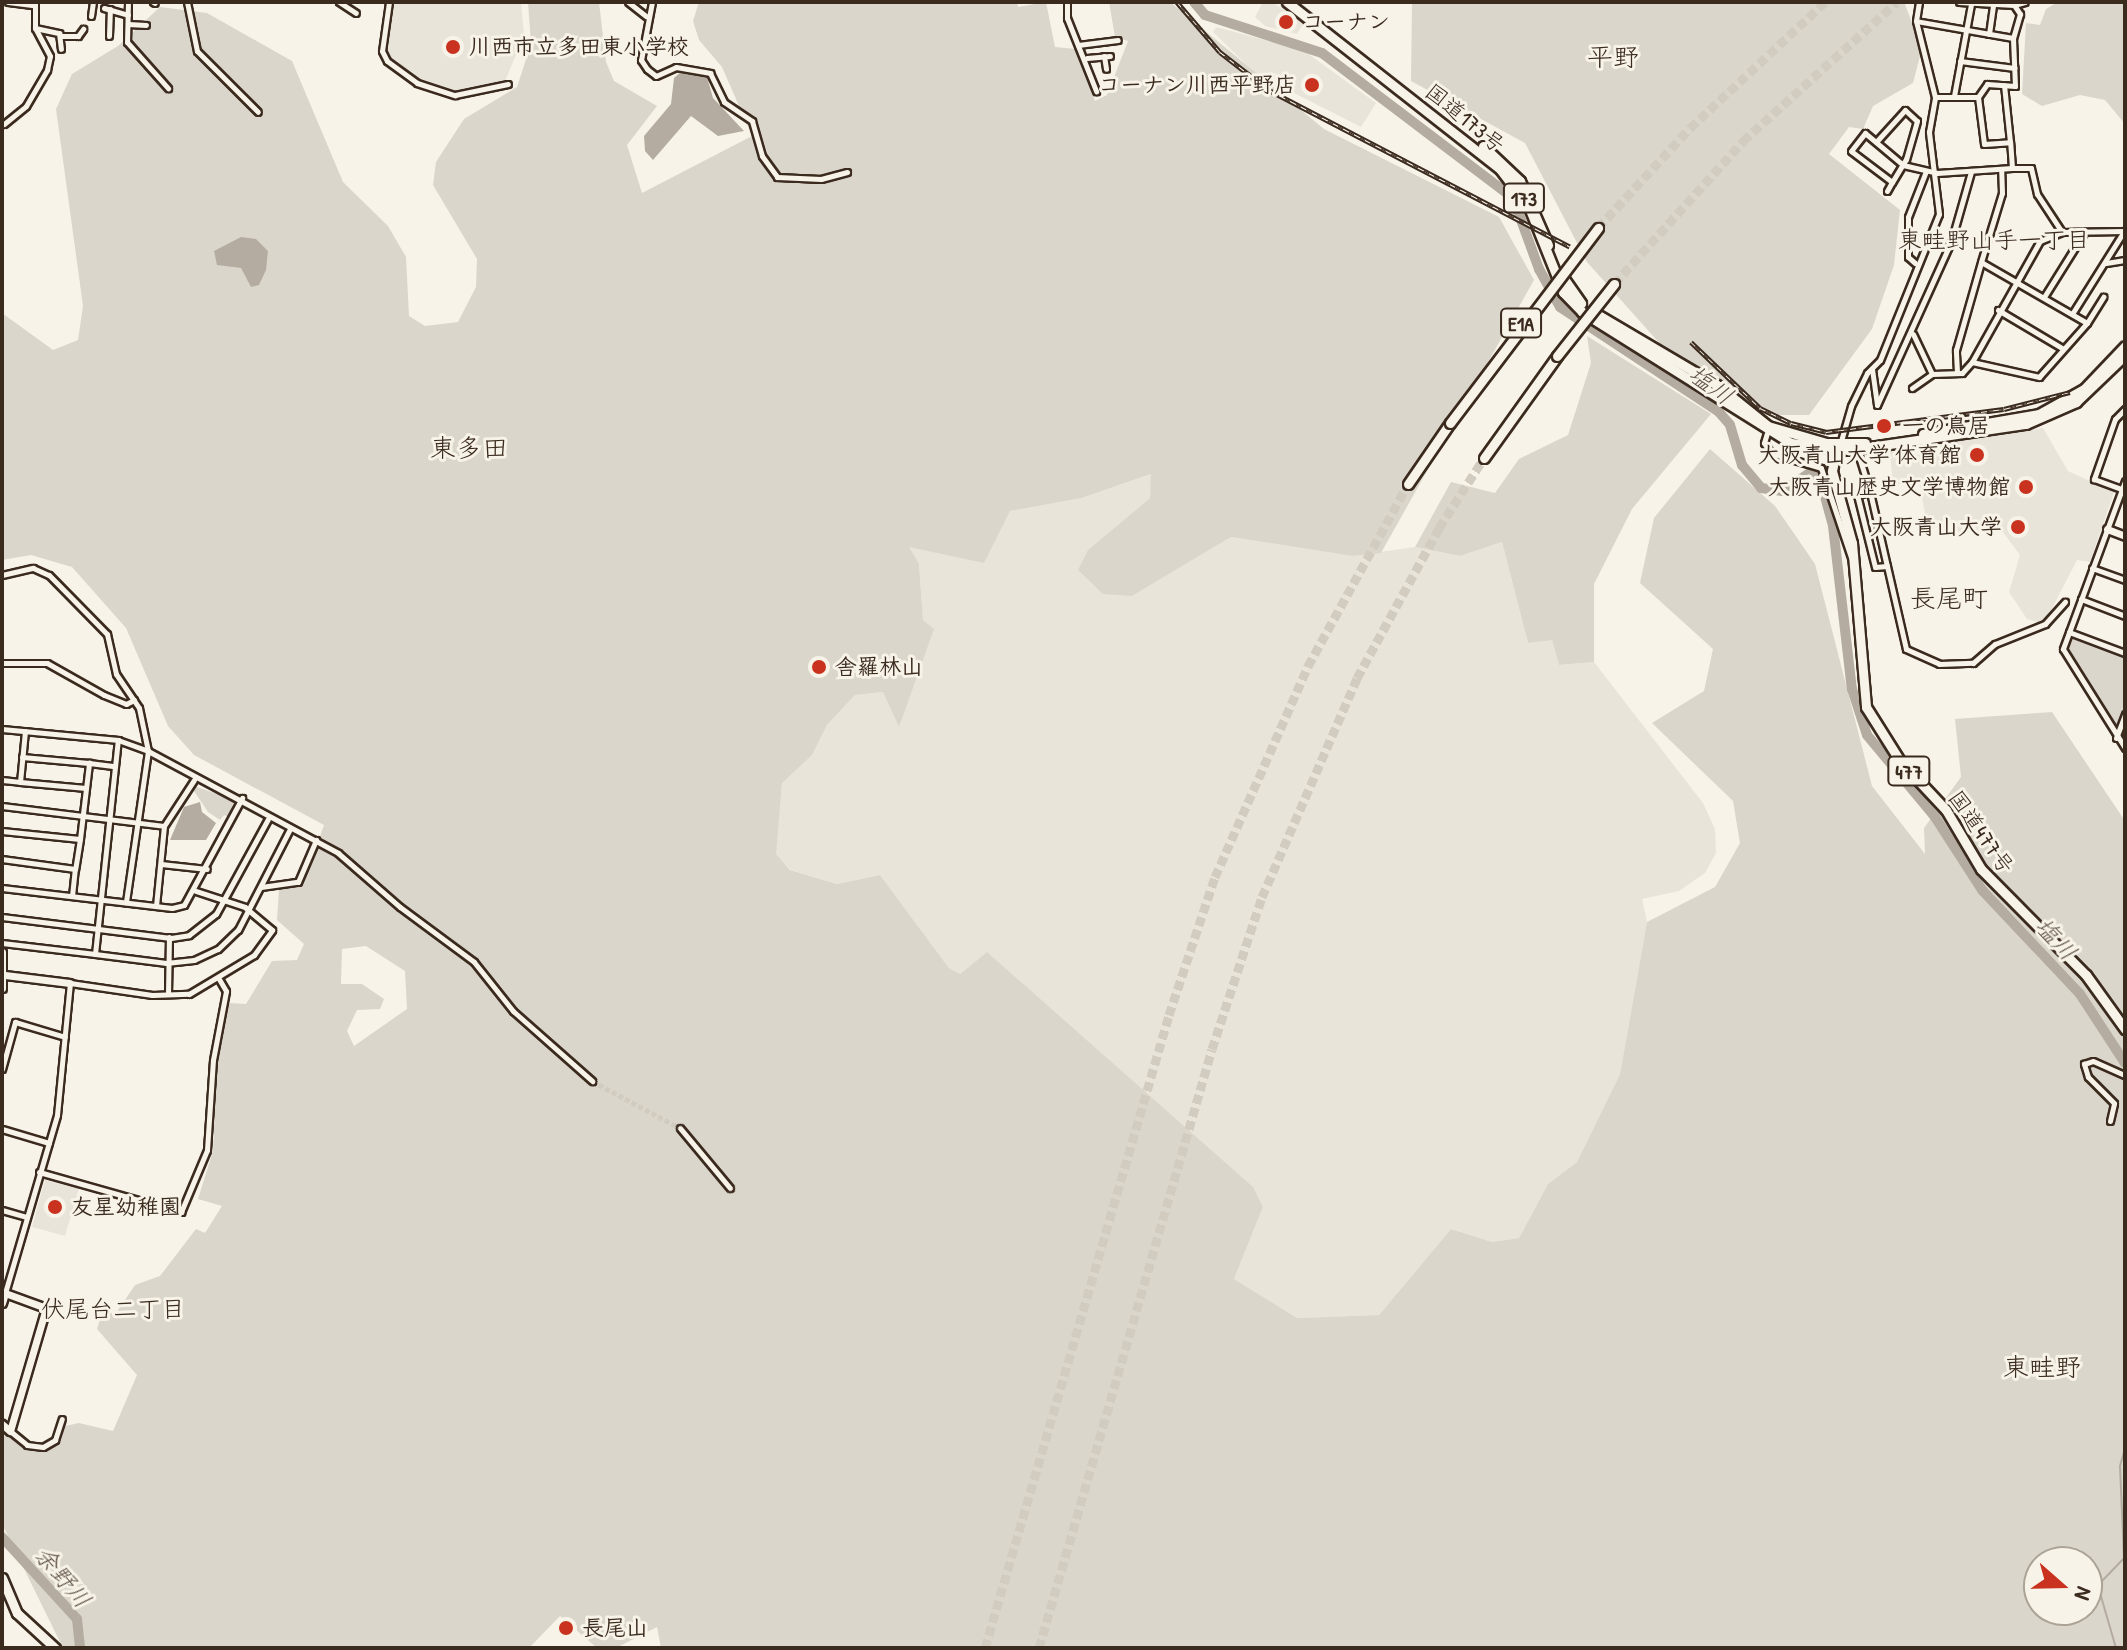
<!DOCTYPE html>
<meta charset="utf-8">
<style>
body{margin:0}
#map{position:relative;width:2127px;height:1650px;overflow:hidden;background:#f7f3e8;font-family:"Patrick Hand","Klee One",sans-serif}
div>[style]{position:absolute}
.built>*{inset:0;background:#e9e4d9}
.green>*{inset:0;background:#dbd6cb}
.water>*{inset:0;background:#b4aca0}
.stream>*{height:2px;margin:-1px;padding:0 1px;transform-origin:1px;border-radius:1px;background:#b4aca0}
.river>*{height:10px;margin:-5px;padding:0 5px;transform-origin:5px;border-radius:5px;background:#b4aca0}
.street-tunnel>*{height:5px;margin-top:-2.5px;transform-origin:0;background:repeating-linear-gradient(90deg,#d1cbc0 0 5px,transparent 0 7.5px)}
.highway-tunnel>*{height:9px;margin-top:-4.5px;transform-origin:0;background:repeating-linear-gradient(90deg,#d1cbc0 0 9px,transparent 0 13.5px)}
.roads{filter:drop-shadow(2px 0 #3b2a1e) drop-shadow(-2px 0 #3b2a1e) drop-shadow(0 2px #3b2a1e) drop-shadow(0 -2px #3b2a1e)}
.street>*{height:5px;margin:-2.5px;padding:0 2.5px;transform-origin:2.5px;border-radius:2.5px;background:#f7f3e8}
.secondary>*{height:7px;margin:-3.5px;padding:0 3.5px;transform-origin:3.5px;border-radius:3.5px;background:#f7f3e8}
.highway>*{height:9px;margin:-4.5px;padding:0 4.5px;transform-origin:4.5px;border-radius:4.5px;background:#f7f3e8}
.rail>*{height:5px;margin-top:-2.5px;transform-origin:0;background:repeating-linear-gradient(90deg,#f7f3e8 0 6px,#3b2a1e 0 12px);box-sizing:border-box;border-block:2px solid #3b2a1e}
.bridges{filter:drop-shadow(2px 0 #3b2a1e) drop-shadow(-2px 0 #3b2a1e) drop-shadow(0 2px #3b2a1e) drop-shadow(0 -2px #3b2a1e)}
.highway-bridge>*{height:9px;margin:-4.5px;padding:0 4.5px;transform-origin:4.5px;border-radius:4.5px;background:#f7f3e8}
.dots>*{width:22px;height:22px;translate:-50% -50%;box-sizing:border-box;border:4px solid #f7f3e8;border-radius:50%}
span{translate:-50% -50%;white-space:nowrap;text-align:center;line-height:1.15;-webkit-text-stroke:6px #f7f3e8;paint-order:stroke}
.shield-label span{padding:2px 6px;background:#f7f3e8;border:2px solid;border-radius:6px;-webkit-text-stroke-width:0}
.shield-label{font-size:20px;color:#3b2a1e;font-weight:700}
.poi-label{font-size:22px;color:#3b2a1e;font-weight:700}
.left{translate:0 -50%;text-align:left}
.right{translate:-100% -50%;text-align:right}
.street-label{font-size:22px;color:#3b2a1e}
.neighbourhood-label{font-size:24px;color:#3b2a1e}
.water-label{font-size:24px;color:#5f5145;font-style:italic}
.quarter-label{font-size:26px;color:#3b2a1e}
.frame{position:absolute;inset:0;border:4px solid #3b2a1e;pointer-events:none}
.north{position:absolute;left:2023px;top:1546px;width:80px;height:80px;box-sizing:border-box;background:#f7f3e8;border:2px solid #aca397;border-radius:50%;rotate:110deg;font-size:22px;font-weight:700;line-height:32px;text-align:center;color:#3b2a1e}
.north::after{content:'';display:block;margin:auto;width:28px;height:36px;background:#c8321e;clip-path:polygon(50% 0,100% 100%,50% 72%,0 100%)}
</style>
<div id="map">
<div class="built">
<i style="clip-path:polygon(392px 2px,521px 2px,524px 36px,503px 86px,457px 94px,413px 81px,385px 52px)"></i>
<i style="clip-path:polygon(1263px 2px,1272px 2px,1304px 23px,1297px 34px,1265px 26px,1255px 17px)"></i>
<i style="clip-path:polygon(1216px 27px,1303px 50px,1376px 103px,1361px 127px,1255px 73px,1213px 32px)"></i>
<i style="clip-path:polygon(2043px 428px,2068px 471px,2114px 492px,2090px 562px,2077px 560px,2044px 624px,2027px 619px,2009px 592px,2020px 555px,2003px 532px,1947px 532px,1927px 524px,1919px 482px,1893px 485px,1890px 452px)"></i>
<i style="clip-path:polygon(1152px 474px,1150px 498px,1088px 550px,1132px 596px,1231px 537px,1352px 556px,1415px 547px,1460px 556px,1502px 542px,1528px 643px,1552px 639px,1559px 665px,1594px 662px,1703px 803px,1715px 829px,1716px 853px,1705px 873px,1679px 891px,1642px 899px,1647px 922px,1620px 1074px,1577px 1162px,1548px 1184px,1519px 1238px,1492px 1242px,1451px 1229px,1379px 1315px,1297px 1318px,1234px 1279px,1263px 1207px,987px 952px,960px 974px,949px 968px,880px 875px,837px 884px,791px 870px,775px 854px,782px 782px,812px 755px,827px 725px,855px 695px,883px 692px,900px 726px,923px 621px,919px 564px,907px 547px,1010px 511px,1082px 498px)"></i>
<i style="clip-path:polygon(45px 1180px,79px 1188px,65px 1236px,32px 1227px)"></i>
</div>
<div class="green">
<i style="clip-path:polygon(evenodd,528px 2px,599px 2px,606px 62px,614px 81px,657px 106px,627px 145px,642px 193px,752px 136px,722px 67px,699px 40px,693px 21px,699px 2px,1017px 2px,1018px 7px,1046px 2px,1055px 47px,1076px 49px,1095px 101px,1107px 95px,1128px 41px,1115px 37px,1109px 2px,1170px 2px,1324px 129px,1499px 217px,1534px 280px,1381px 553px,1352px 556px,1231px 537px,1132px 596px,1103px 594px,1078px 570px,1088px 550px,1150px 498px,1151px 474px,1082px 498px,1010px 511px,984px 563px,909px 547px,919px 564px,923px 620px,934px 629px,899px 727px,883px 692px,855px 695px,827px 725px,812px 755px,782px 783px,776px 854px,790px 870px,837px 884px,880px 875px,949px 968px,960px 974px,987px 952px,1253px 1187px,1263px 1207px,1234px 1279px,1297px 1318px,1379px 1315px,1451px 1229px,1492px 1242px,1519px 1238px,1548px 1184px,1577px 1162px,1620px 1074px,1647px 922px,1715px 887px,1740px 843px,1733px 801px,1652px 723px,1704px 691px,1713px 649px,1640px 583px,1654px 518px,1710px 449px,1775px 506px,1815px 564px,1872px 786px,1925px 854px,1924px 828px,1961px 777px,1955px 719px,2052px 712px,2125px 821px,2125px 1648px,661px 1648px,657px 1627px,616px 1648px,597px 1648px,560px 1616px,529px 1648px,63px 1648px,2px 1524px,2px 1430px,26px 1448px,43px 1452px,61px 1441px,65px 1426px,79px 1423px,113px 1431px,137px 1375px,97px 1329px,102px 1313px,116px 1313px,135px 1285px,160px 1276px,196px 1229px,205px 1233px,222px 1206px,198px 1199px,213px 1151px,217px 1061px,229px 1003px,246px 1004px,272px 961px,297px 960px,304px 944px,277px 920px,279px 888px,304px 882px,324px 825px,194px 755px,168px 726px,126px 628px,72px 567px,31px 555px,2px 560px,2px 313px,53px 350px,78px 340px,83px 306px,56px 109px,72px 74px,118px 46px,160px 7px,207px 13px,292px 61px,343px 182px,388px 226px,406px 257px,409px 316px,425px 326px,458px 322px,476px 287px,477px 259px,433px 185px,436px 162px,464px 119px,517px 87px,531px 44px,528px 2px,366px 946px,405px 971px,407px 1009px,354px 1046px,347px 1031px,357px 1010px,380px 1009px,384px 999px,362px 984px,341px 984px,342px 949px,366px 946px,528px 2px,2039px 1562px,2087px 1562px,2087px 1610px,2039px 1610px,2039px 1562px)"></i>
<i style="clip-path:polygon(1412px 2px,1904px 2px,1922px 48px,1913px 83px,1873px 106px,1863px 129px,1849px 127px,1829px 154px,1900px 210px,1894px 265px,1872px 329px,1809px 415px,1775px 415px,1662px 346px,1587px 262px,1525px 143px,1411px 81px)"></i>
<i style="clip-path:polygon(2058px 2px,2125px 2px,2125px 124px,2105px 100px,2080px 95px,2042px 106px,2022px 94px,2026px 23px,2040px 25px,2046px 9px)"></i>
<i style="clip-path:polygon(1587px 336px,1711px 414px,1632px 509px,1594px 584px,1594px 662px,1559px 665px,1552px 640px,1528px 643px,1502px 542px,1460px 556px,1415px 547px,1451px 482px,1495px 493px,1519px 459px,1568px 435px,1591px 363px)"></i>
<i style="clip-path:polygon(2070px 634px,2125px 654px,2125px 705px,2116px 728px,2065px 647px)"></i>
<i style="clip-path:polygon(197px 787px,234px 800px,229px 817px,224px 815px,220px 820px,208px 812px,192px 788px)"></i>
</div>
<div class="water">
<i style="clip-path:polygon(682px 71px,707px 77px,713px 98px,744px 131px,718px 136px,691px 116px,653px 160px,645px 151px,644px 136px,671px 104px,674px 78px)"></i>
<i style="clip-path:polygon(241px 237px,256px 239px,268px 251px,266px 270px,259px 285px,251px 287px,241px 268px,217px 265px,214px 251px)"></i>
<i style="clip-path:polygon(200px 802px,202px 812px,216px 823px,206px 840px,170px 840px,184px 807px)"></i>
</div>
<div class="stream">
<i style="left:2116px;top:1648px;width:57px;rotate:-106.2deg"></i>
<i style="left:2100px;top:1593px;width:12px;rotate:-81deg"></i>
<i style="left:2102px;top:1581px;width:32px;rotate:-46deg"></i>
<i style="left:2124px;top:1558px;width:92px;rotate:-92.5deg"></i>
<i style="left:2120px;top:1466px;width:19px;rotate:-74deg"></i>
</div>
<div class="river">
<i style="left:1194px;top:2px;width:17px;rotate:50deg"></i>
<i style="left:1205px;top:15px;width:123px;rotate:18deg"></i>
<i style="left:1322px;top:53px;width:240px;rotate:37.2deg"></i>
<i style="left:1513px;top:198px;width:76px;rotate:69.9deg"></i>
<i style="left:1539px;top:269px;width:43px;rotate:61.1deg"></i>
<i style="left:1560px;top:307px;width:189px;rotate:33.4deg"></i>
<i style="left:1718px;top:411px;width:18px;rotate:49deg"></i>
<i style="left:1730px;top:425px;width:42px;rotate:73.3deg"></i>
<i style="left:1742px;top:465px;width:30px;rotate:50deg"></i>
<i style="left:1761px;top:488px;width:22px;rotate:8deg"></i>
<i style="left:1783px;top:491px;width:34px;rotate:-34deg"></i>
<i style="left:1811px;top:472px;width:11px;rotate:34deg"></i>
<i style="left:1820px;top:478px;width:50px;rotate:74.8deg"></i>
<i style="left:1833px;top:526px;width:164px;rotate:83.4deg"></i>
<i style="left:1852px;top:689px;width:48px;rotate:71.9deg"></i>
<i style="left:1867px;top:735px;width:107px;rotate:50.3deg"></i>
<i style="left:1935px;top:817px;width:87px;rotate:57.2deg"></i>
<i style="left:1982px;top:890px;width:143px;rotate:46.7deg"></i>
<i style="left:2080px;top:994px;width:82px;rotate:56.9deg"></i>
<i style="left:2px;top:1537px;width:111px;rotate:47.6deg"></i>
<i style="left:77px;top:1619px;width:29px;rotate:84deg"></i>
</div>
<div class="street-tunnel">
<i style="left:592px;top:1081px;width:100px;rotate:28.1deg"></i>
</div>
<div class="highway-tunnel">
<i style="left:1598px;top:228px;width:136px;rotate:-47.4deg"></i>
<i style="left:1690px;top:128px;width:185px;rotate:-43deg"></i>
<i style="left:1614px;top:284px;width:193px;rotate:-47.9deg"></i>
<i style="left:1743px;top:141px;width:207px;rotate:-42.1deg"></i>
<i style="left:985px;top:1648px;width:659px;rotate:-73.79deg"></i>
<i style="left:1169px;top:1015px;width:145px;rotate:-71.6deg"></i>
<i style="left:1215px;top:877px;width:231px;rotate:-66.2deg"></i>
<i style="left:1308px;top:666px;width:208px;rotate:-61.2deg"></i>
<i style="left:1039px;top:1648px;width:623px;rotate:-73.89deg"></i>
<i style="left:1212px;top:1049px;width:160px;rotate:-71.8deg"></i>
<i style="left:1262px;top:897px;width:239px;rotate:-66.5deg"></i>
<i style="left:1357px;top:678px;width:171px;rotate:-61.3deg"></i>
<i style="left:1439px;top:528px;width:83px;rotate:-57.3deg"></i>
</div>
<div class="roads">
<div class="street">
<i style="left:8px;top:2px;width:26px;rotate:7deg"></i>
<i style="left:128px;top:2px;width:40px;rotate:91.4deg"></i>
<i style="left:127px;top:42px;width:62px;rotate:48.3deg"></i>
<i style="left:153px;top:2px;width:2px;rotate:27deg"></i>
<i style="left:187px;top:2px;width:50px;rotate:78.5deg"></i>
<i style="left:197px;top:51px;width:86px;rotate:45deg"></i>
<i style="left:339px;top:2px;width:20px;rotate:33deg"></i>
<i style="left:389px;top:2px;width:49px;rotate:98.1deg"></i>
<i style="left:382px;top:51px;width:11px;rotate:63deg"></i>
<i style="left:387px;top:61px;width:37px;rotate:36deg"></i>
<i style="left:417px;top:83px;width:40px;rotate:18deg"></i>
<i style="left:455px;top:95px;width:54px;rotate:-11.7deg"></i>
<i style="left:628px;top:2px;width:23px;rotate:38deg"></i>
<i style="left:652px;top:2px;width:59px;rotate:100.7deg"></i>
<i style="left:641px;top:60px;width:11px;rotate:56deg"></i>
<i style="left:647px;top:69px;width:11px;rotate:38deg"></i>
<i style="left:656px;top:76px;width:22px;rotate:-24deg"></i>
<i style="left:676px;top:67px;width:35px;rotate:10deg"></i>
<i style="left:710px;top:73px;width:32px;rotate:64deg"></i>
<i style="left:724px;top:102px;width:34px;rotate:34deg"></i>
<i style="left:752px;top:121px;width:36px;rotate:74deg"></i>
<i style="left:762px;top:156px;width:26px;rotate:54deg"></i>
<i style="left:777px;top:177px;width:44px;rotate:2.6deg"></i>
<i style="left:821px;top:179px;width:27px;rotate:-15deg"></i>
<i style="left:1067px;top:2px;width:16px;rotate:90deg"></i>
<i style="left:1067px;top:18px;width:79px;rotate:68.3deg"></i>
<i style="left:1919px;top:2px;width:19px;rotate:99deg"></i>
<i style="left:1916px;top:21px;width:78px;rotate:76deg"></i>
<i style="left:1959px;top:2px;width:55px;rotate:3.1deg"></i>
<i style="left:2014px;top:5px;width:11px;rotate:56deg"></i>
<i style="left:2020px;top:14px;width:25px;rotate:106deg"></i>
<i style="left:2014px;top:5px;width:11px;rotate:-15deg"></i>
<i style="left:104px;top:8px;width:25px;rotate:16deg"></i>
<i style="left:91px;top:16px;width:14px;rotate:-82deg"></i>
<i style="left:128px;top:24px;width:18px;rotate:3deg"></i>
<i style="left:35px;top:28px;width:25px;rotate:12deg"></i>
<i style="left:59px;top:33px;width:16px;rotate:83deg"></i>
<i style="left:1989px;top:34px;width:29px;rotate:-82deg"></i>
<i style="left:62px;top:36px;width:16px"></i>
<i style="left:78px;top:36px;width:9px;rotate:-54deg"></i>
<i style="left:109px;top:36px;width:27px;rotate:-88deg"></i>
<i style="left:1078px;top:45px;width:40px;rotate:-7.1deg"></i>
<i style="left:1104px;top:56px;width:13px;rotate:81deg"></i>
<i style="left:1087px;top:58px;width:23px;rotate:-5deg"></i>
<i style="left:1960px;top:61px;width:55px;rotate:7.3deg"></i>
<i style="left:1954px;top:96px;width:94px;rotate:-79.5deg"></i>
<i style="left:1978px;top:97px;width:47px;rotate:82.7deg"></i>
<i style="left:1984px;top:144px;width:26px;rotate:-4deg"></i>
<i style="left:2010px;top:142px;width:57px;rotate:-96deg"></i>
<i style="left:4px;top:124px;width:28px;rotate:-39deg"></i>
<i style="left:26px;top:106px;width:42px;rotate:-59.7deg"></i>
<i style="left:47px;top:70px;width:14px;rotate:-78deg"></i>
<i style="left:50px;top:56px;width:32px;rotate:-118deg"></i>
<i style="left:35px;top:28px;width:26px;rotate:-90deg"></i>
<i style="left:1876px;top:142px;width:43px;rotate:-47.8deg"></i>
<i style="left:1905px;top:110px;width:16px;rotate:43deg"></i>
<i style="left:1917px;top:121px;width:40px;rotate:106deg"></i>
<i style="left:1906px;top:159px;width:27px;rotate:121deg"></i>
<i style="left:2012px;top:168px;width:19px"></i>
<i style="left:2031px;top:168px;width:27px;rotate:77deg"></i>
<i style="left:2037px;top:194px;width:45px;rotate:56.7deg"></i>
<i style="left:1887px;top:191px;width:10px;rotate:-61deg"></i>
<i style="left:1892px;top:182px;width:51px;rotate:-142.9deg"></i>
<i style="left:1851px;top:151px;width:23px;rotate:-52deg"></i>
<i style="left:1865px;top:133px;width:50px;rotate:40.1deg"></i>
<i style="left:1903px;top:165px;width:35px;rotate:13deg"></i>
<i style="left:1937px;top:173px;width:75px;rotate:-3.8deg"></i>
<i style="left:2012px;top:168px;width:26px;rotate:-94deg"></i>
<i style="left:1915px;top:263px;width:9px;rotate:-139deg"></i>
<i style="left:1908px;top:257px;width:40px;rotate:-90deg"></i>
<i style="left:1908px;top:217px;width:49px;rotate:-68.6deg"></i>
<i style="left:2106px;top:263px;width:19px;rotate:-9deg"></i>
<i style="left:2044px;top:297px;width:75px;rotate:-58deg"></i>
<i style="left:1998px;top:310px;width:74px;rotate:30.7deg"></i>
<i style="left:2072px;top:314px;width:98px;rotate:-57.9deg"></i>
<i style="left:2087px;top:323px;width:31px;rotate:-58deg"></i>
<i style="left:1913px;top:334px;width:44px;rotate:64.6deg"></i>
<i style="left:1972px;top:362px;width:139px;rotate:-60.7deg"></i>
<i style="left:2040px;top:241px;width:24px;rotate:-22deg"></i>
<i style="left:2062px;top:232px;width:63px;rotate:-0.9deg"></i>
<i style="left:1872px;top:369px;width:36px;rotate:82deg"></i>
<i style="left:1877px;top:405px;width:179px;rotate:-65.6deg"></i>
<i style="left:1951px;top:242px;width:73px;rotate:-74.1deg"></i>
<i style="left:1957px;top:372px;width:22px;rotate:-93deg"></i>
<i style="left:1956px;top:350px;width:91px;rotate:-74.1deg"></i>
<i style="left:1912px;top:388px;width:24px;rotate:-35deg"></i>
<i style="left:1932px;top:374px;width:30px;rotate:-2deg"></i>
<i style="left:1962px;top:373px;width:15px;rotate:-48deg"></i>
<i style="left:1972px;top:362px;width:69px;rotate:12.6deg"></i>
<i style="left:2039px;top:377px;width:72px;rotate:-48.4deg"></i>
<i style="left:2087px;top:323px;width:122px;rotate:-150.1deg"></i>
<i style="left:1981px;top:262px;width:72px;rotate:-73.1deg"></i>
<i style="left:2002px;top:193px;width:24px;rotate:-92deg"></i>
<i style="left:2125px;top:409px;width:14px;rotate:135deg"></i>
<i style="left:2115px;top:419px;width:64px;rotate:109.3deg"></i>
<i style="left:2094px;top:479px;width:33px;rotate:20deg"></i>
<i style="left:1767px;top:433px;width:10px;rotate:107deg"></i>
<i style="left:1764px;top:443px;width:12px;rotate:55deg"></i>
<i style="left:1771px;top:453px;width:52px;rotate:16.7deg"></i>
<i style="left:1821px;top:468px;width:94px;rotate:71.4deg"></i>
<i style="left:1841px;top:441px;width:36px;rotate:-74deg"></i>
<i style="left:1851px;top:406px;width:37px;rotate:-64deg"></i>
<i style="left:1867px;top:373px;width:18px;rotate:-45deg"></i>
<i style="left:1880px;top:360px;width:157px;rotate:-68deg"></i>
<i style="left:1939px;top:214px;width:83px;rotate:-97deg"></i>
<i style="left:1929px;top:132px;width:36px;rotate:-80deg"></i>
<i style="left:1935px;top:97px;width:43px"></i>
<i style="left:1978px;top:97px;width:16px;rotate:-55deg"></i>
<i style="left:1987px;top:84px;width:28px;rotate:4deg"></i>
<i style="left:2015px;top:86px;width:48px;rotate:-92.4deg"></i>
<i style="left:2013px;top:38px;width:98px;rotate:-170.1deg"></i>
<i style="left:1857px;top:450px;width:44px;rotate:72.8deg"></i>
<i style="left:1870px;top:492px;width:76px;rotate:77.1deg"></i>
<i style="left:1887px;top:566px;width:12px;rotate:175deg"></i>
<i style="left:1875px;top:567px;width:74px;rotate:-104deg"></i>
<i style="left:1857px;top:495px;width:13px;rotate:-13deg"></i>
<i style="left:2125px;top:481px;width:179px;rotate:110.3deg"></i>
<i style="left:2063px;top:649px;width:117px;rotate:57.9deg"></i>
<i style="left:1887px;top:566px;width:85px;rotate:77.1deg"></i>
<i style="left:1906px;top:649px;width:36px;rotate:24deg"></i>
<i style="left:1939px;top:664px;width:34px;rotate:-2deg"></i>
<i style="left:1973px;top:663px;width:29px;rotate:-41deg"></i>
<i style="left:1995px;top:644px;width:54px;rotate:-21.8deg"></i>
<i style="left:2045px;top:624px;width:30px;rotate:-48deg"></i>
<i style="left:2092px;top:568px;width:35px;rotate:20deg"></i>
<i style="left:2px;top:575px;width:32px;rotate:-13deg"></i>
<i style="left:33px;top:568px;width:17px;rotate:24deg"></i>
<i style="left:49px;top:575px;width:83px;rotate:45.5deg"></i>
<i style="left:107px;top:634px;width:41px;rotate:77.3deg"></i>
<i style="left:116px;top:674px;width:41px;rotate:55.9deg"></i>
<i style="left:139px;top:708px;width:44px;rotate:78.2deg"></i>
<i style="left:148px;top:751px;width:216px;rotate:28.2deg"></i>
<i style="left:338px;top:853px;width:82px;rotate:41.1deg"></i>
<i style="left:400px;top:907px;width:92px;rotate:36.6deg"></i>
<i style="left:474px;top:962px;width:63px;rotate:51.5deg"></i>
<i style="left:513px;top:1011px;width:106px;rotate:41.5deg"></i>
<i style="left:2081px;top:599px;width:47px;rotate:21.1deg"></i>
<i style="left:2069px;top:632px;width:60px;rotate:20.6deg"></i>
<i style="left:2px;top:663px;width:45px"></i>
<i style="left:47px;top:663px;width:65px;rotate:29.3deg"></i>
<i style="left:104px;top:695px;width:24px;rotate:22deg"></i>
<i style="left:126px;top:704px;width:9px;rotate:-27deg"></i>
<i style="left:2px;top:729px;width:117px;rotate:5.4deg"></i>
<i style="left:118px;top:740px;width:32px;rotate:20deg"></i>
<i style="left:148px;top:751px;width:153px;rotate:98.3deg"></i>
<i style="left:2116px;top:738px;width:26px;rotate:-69deg"></i>
<i style="left:22px;top:757px;width:67px;rotate:5.1deg"></i>
<i style="left:2px;top:780px;width:18px;rotate:6deg"></i>
<i style="left:20px;top:782px;width:51px;rotate:-84.4deg"></i>
<i style="left:20px;top:782px;width:66px;rotate:5.2deg"></i>
<i style="left:2px;top:806px;width:163px;rotate:7deg"></i>
<i style="left:164px;top:826px;width:55px;rotate:-56.9deg"></i>
<i style="left:2px;top:831px;width:78px;rotate:5.9deg"></i>
<i style="left:80px;top:839px;width:30px;rotate:99deg"></i>
<i style="left:75px;top:869px;width:74px;rotate:-172.2deg"></i>
<i style="left:80px;top:839px;width:77px;rotate:-83.2deg"></i>
<i style="left:89px;top:763px;width:26px;rotate:7deg"></i>
<i style="left:161px;top:864px;width:46px;rotate:6.2deg"></i>
<i style="left:261px;top:887px;width:37px;rotate:-8deg"></i>
<i style="left:298px;top:882px;width:46px;rotate:-66.8deg"></i>
<i style="left:2px;top:888px;width:171px;rotate:6.7deg"></i>
<i style="left:172px;top:908px;width:12px;rotate:-14deg"></i>
<i style="left:184px;top:905px;width:122px;rotate:-61.5deg"></i>
<i style="left:72px;top:896px;width:27px;rotate:-84deg"></i>
<i style="left:156px;top:906px;width:80px;rotate:-84.3deg"></i>
<i style="left:2px;top:917px;width:170px;rotate:7.1deg"></i>
<i style="left:171px;top:938px;width:18px;rotate:-9deg"></i>
<i style="left:189px;top:935px;width:34px;rotate:-38deg"></i>
<i style="left:216px;top:914px;width:108px;rotate:-61.3deg"></i>
<i style="left:2px;top:943px;width:94px;rotate:6.7deg"></i>
<i style="left:95px;top:954px;width:215px;rotate:-83.9deg"></i>
<i style="left:95px;top:954px;width:72px;rotate:7.2deg"></i>
<i style="left:166px;top:963px;width:28px;rotate:-6deg"></i>
<i style="left:194px;top:960px;width:26px;rotate:-25deg"></i>
<i style="left:218px;top:949px;width:28px;rotate:-44deg"></i>
<i style="left:238px;top:930px;width:114px;rotate:-62.8deg"></i>
<i style="left:168px;top:994px;width:57px;rotate:-89deg"></i>
<i style="left:2px;top:1069px;width:49px;rotate:-74.5deg"></i>
<i style="left:15px;top:1022px;width:52px;rotate:16.7deg"></i>
<i style="left:2110px;top:1121px;width:18px;rotate:-77deg"></i>
<i style="left:2114px;top:1103px;width:37px;rotate:-135deg"></i>
<i style="left:2088px;top:1077px;width:14px;rotate:-107deg"></i>
<i style="left:2084px;top:1064px;width:9px;rotate:-18deg"></i>
<i style="left:2093px;top:1061px;width:35px;rotate:24deg"></i>
<i style="left:680px;top:1128px;width:78px;rotate:50.2deg"></i>
<i style="left:2px;top:1129px;width:49px;rotate:16.6deg"></i>
<i style="left:39px;top:1172px;width:148px;rotate:15.7deg"></i>
<i style="left:181px;top:1212px;width:67px;rotate:-67.2deg"></i>
<i style="left:207px;top:1150px;width:90px;rotate:-86.2deg"></i>
<i style="left:213px;top:1060px;width:70px;rotate:-79.3deg"></i>
<i style="left:226px;top:991px;width:14px;rotate:-120deg"></i>
<i style="left:2px;top:1210px;width:26px;rotate:16deg"></i>
<i style="left:5px;top:1293px;width:185px;rotate:-73.7deg"></i>
<i style="left:57px;top:1115px;width:133px;rotate:-84.4deg"></i>
<i style="left:70px;top:983px;width:83px;rotate:8.3deg"></i>
<i style="left:152px;top:995px;width:37px;rotate:-2deg"></i>
<i style="left:189px;top:994px;width:76px;rotate:-31deg"></i>
<i style="left:254px;top:955px;width:31px;rotate:-54deg"></i>
<i style="left:272px;top:930px;width:35px;rotate:-140deg"></i>
<i style="left:245px;top:907px;width:52px;rotate:-161.9deg"></i>
<i style="left:10px;top:1431px;width:22px;rotate:39deg"></i>
<i style="left:27px;top:1445px;width:16px;rotate:7deg"></i>
<i style="left:43px;top:1447px;width:14px;rotate:-30deg"></i>
<i style="left:55px;top:1440px;width:22px;rotate:-72deg"></i>
</div>
<div class="secondary">
<i style="left:2107px;top:529px;width:19px;rotate:21deg"></i>
<i style="left:2px;top:952px;width:36px;rotate:90deg"></i>
<i style="left:5px;top:975px;width:65px;rotate:7deg"></i>
<i style="left:2px;top:1303px;width:10px;rotate:-73deg"></i>
<i style="left:5px;top:1293px;width:44px;rotate:20.1deg"></i>
<i style="left:46px;top:1308px;width:128px;rotate:106.3deg"></i>
<i style="left:10px;top:1431px;width:11px;rotate:-139deg"></i>
</div>
<div class="highway">
<i style="left:1287px;top:2px;width:271px;rotate:38.1deg"></i>
<i style="left:1500px;top:169px;width:48px;rotate:52.7deg"></i>
<i style="left:1529px;top:207px;width:92px;rotate:68.2deg"></i>
<i style="left:1563px;top:292px;width:28px;rotate:46deg"></i>
<i style="left:1582px;top:312px;width:247px;rotate:32.1deg"></i>
<i style="left:1791px;top:443px;width:58px;rotate:6.9deg"></i>
<i style="left:1849px;top:450px;width:179px;rotate:-8.4deg"></i>
<i style="left:2026px;top:424px;width:55px;rotate:-23.7deg"></i>
<i style="left:2076px;top:402px;width:68px;rotate:-43.8deg"></i>
<i style="left:1483px;top:146px;width:51px;rotate:43.4deg"></i>
<i style="left:1520px;top:181px;width:70px;rotate:66.4deg"></i>
<i style="left:1560px;top:273px;width:37px;rotate:55deg"></i>
<i style="left:1593px;top:312px;width:144px;rotate:30.5deg"></i>
<i style="left:1717px;top:385px;width:65px;rotate:38.8deg"></i>
<i style="left:1768px;top:426px;width:60px;rotate:16.3deg"></i>
<i style="left:1826px;top:443px;width:39px"></i>
<i style="left:1923px;top:434px;width:118px;rotate:-9.8deg"></i>
<i style="left:2039px;top:414px;width:51px;rotate:-29.1deg"></i>
<i style="left:2084px;top:389px;width:59px;rotate:-46.4deg"></i>
<i style="left:1837px;top:447px;width:25px;rotate:102deg"></i>
<i style="left:1832px;top:471px;width:75px;rotate:74.5deg"></i>
<i style="left:1852px;top:543px;width:165px;rotate:85.1deg"></i>
<i style="left:1866px;top:707px;width:64px;rotate:57.8deg"></i>
<i style="left:1900px;top:761px;width:67px;rotate:46.8deg"></i>
<i style="left:1946px;top:810px;width:69px;rotate:59.3deg"></i>
<i style="left:1981px;top:869px;width:149px;rotate:45.3deg"></i>
<i style="left:2086px;top:975px;width:67px;rotate:54.2deg"></i>
<i style="left:1484px;top:458px;width:125px;rotate:-54.4deg"></i>
<i style="left:1408px;top:484px;width:74px;rotate:-55.5deg"></i>
<i style="left:2px;top:1578px;width:38px;rotate:67deg"></i>
<i style="left:17px;top:1613px;width:52px;rotate:42.6deg"></i>
</div>
</div>
<div class="rail">
<i style="left:1177px;top:2px;width:66px;rotate:49.3deg"></i>
<i style="left:1220px;top:52px;width:62px;rotate:37.8deg"></i>
<i style="left:1269px;top:90px;width:339px;rotate:27.5deg"></i>
<i style="left:1691px;top:342px;width:95px;rotate:43.7deg"></i>
<i style="left:1760px;top:408px;width:34px;rotate:26deg"></i>
<i style="left:1791px;top:423px;width:36px;rotate:14deg"></i>
<i style="left:1826px;top:432px;width:179px;rotate:-7.4deg"></i>
<i style="left:2004px;top:409px;width:68px;rotate:-14.4deg"></i>
</div>
<div class="bridges">
<div class="highway-bridge">
<i style="left:1557px;top:356px;width:92px;rotate:-51.6deg"></i>
<i style="left:1450px;top:423px;width:245px;rotate:-52.8deg"></i>
</div>
</div>
<div class="dots">
<i style="left:1286px;top:22px;background:#c8321e"></i>
<i style="left:453px;top:47px;background:#c8321e"></i>
<i style="left:1312px;top:85px;background:#c8321e"></i>
<i style="left:1884px;top:426px;background:#c8321e"></i>
<i style="left:1977px;top:455px;background:#c8321e"></i>
<i style="left:2026px;top:487px;background:#c8321e"></i>
<i style="left:2018px;top:527px;background:#c8321e"></i>
<i style="left:819px;top:667px;background:#c8321e"></i>
<i style="left:55px;top:1207px;background:#c8321e"></i>
<i style="left:566px;top:1628px;background:#c8321e"></i>
</div>
<div class="shield-label">
<span style="left:1524px;top:198px">173</span>
<span style="left:1521px;top:323px">E1A</span>
<span style="left:1909px;top:771px">477</span>
</div>
<div class="poi-label">
<span class="left" style="left:1302px;top:22px">コーナン</span>
<span class="left" style="left:469px;top:47px">川西市立多田東小学校</span>
<span class="right" style="left:1296px;top:85px">コーナン川西平野店</span>
<span class="left" style="left:1902px;top:426px">一の鳥居</span>
<span class="right" style="left:1961px;top:455px">大阪青山大学 体育館</span>
<span class="right" style="left:2010px;top:487px">大阪青山歴史文学博物館</span>
<span class="right" style="left:2002px;top:527px">大阪青山大学</span>
<span class="left" style="left:835px;top:667px">舎羅林山</span>
<span class="left" style="left:71px;top:1207px">友星幼稚園</span>
<span class="left" style="left:582px;top:1628px">長尾山</span>
</div>
<div class="street-label">
<span style="left:1465px;top:118px;rotate:39deg">国道173号</span>
<span style="left:1981px;top:832px;rotate:55deg">国道477号</span>
</div>
<div class="neighbourhood-label">
<span style="left:1994px;top:240px">東畦野山手一丁目</span>
<span style="left:113px;top:1309px">伏尾台二丁目</span>
</div>
<div class="water-label">
<span style="left:1711px;top:385px;rotate:36deg">塩川</span>
<span style="left:2056px;top:939px;rotate:47deg">塩川</span>
<span style="left:63px;top:1577px;rotate:50deg">余野川</span>
</div>
<div class="quarter-label">
<span style="left:1613px;top:57px">平野</span>
<span style="left:469px;top:448px">東多田</span>
<span style="left:1949px;top:598px">長尾町</span>
<span style="left:2042px;top:1367px">東畦野</span>
</div>
<div class="frame"></div>
<div class="north">N</div>
</div>
